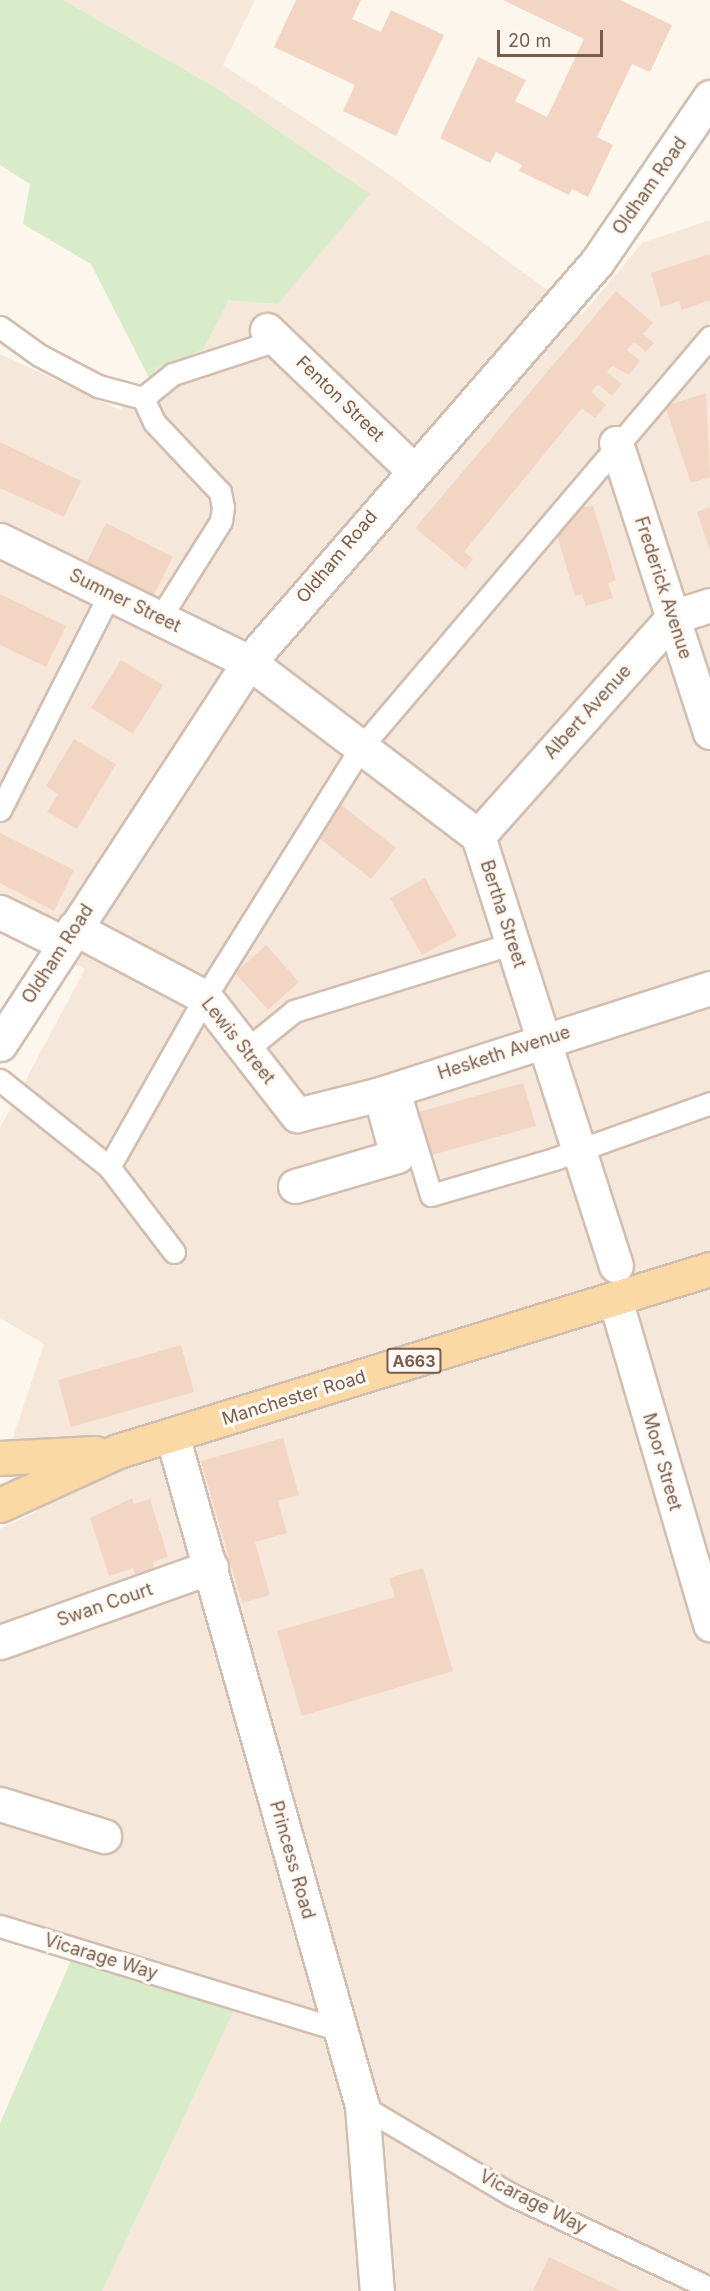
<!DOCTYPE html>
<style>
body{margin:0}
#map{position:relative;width:710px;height:2291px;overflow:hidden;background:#fdf6ec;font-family:Inter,sans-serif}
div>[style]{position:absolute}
.residential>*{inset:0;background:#f5e8da}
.green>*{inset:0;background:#d8ecc9}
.building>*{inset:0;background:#f3d5c3}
.roads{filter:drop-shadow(2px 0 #d1beb0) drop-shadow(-2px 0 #d1beb0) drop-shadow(0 2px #d1beb0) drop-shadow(0 -2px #d1beb0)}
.service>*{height:21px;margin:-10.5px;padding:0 10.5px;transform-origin:10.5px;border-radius:10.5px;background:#fff}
.minor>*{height:33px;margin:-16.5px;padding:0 16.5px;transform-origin:16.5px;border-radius:16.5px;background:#fff}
.secondary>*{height:33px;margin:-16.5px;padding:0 16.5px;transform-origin:16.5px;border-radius:16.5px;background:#fff}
.primary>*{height:33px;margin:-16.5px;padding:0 16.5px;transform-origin:16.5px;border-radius:16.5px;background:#fbd9a5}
span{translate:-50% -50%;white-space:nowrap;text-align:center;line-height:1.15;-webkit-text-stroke:6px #fffaf3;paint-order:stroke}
.shield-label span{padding:2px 4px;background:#fffaf3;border:2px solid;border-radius:4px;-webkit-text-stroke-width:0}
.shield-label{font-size:16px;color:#7a5c4d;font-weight:700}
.street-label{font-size:18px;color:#7a5c4d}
.scale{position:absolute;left:497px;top:30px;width:106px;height:27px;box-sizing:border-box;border:3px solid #7a5c4d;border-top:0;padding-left:8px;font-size:18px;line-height:21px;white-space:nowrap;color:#7a5c4d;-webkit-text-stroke:4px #fffaf3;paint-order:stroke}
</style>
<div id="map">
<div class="residential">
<i style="clip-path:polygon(63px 0,255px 0,223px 65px,380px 168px,582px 315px,642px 243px,710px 220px,710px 2291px,102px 2291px,234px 2011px,0 1936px,0 1529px,37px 1512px,13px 1438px,44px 1344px,0 1318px,0 1128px,85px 969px,0 931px,0 354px,120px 410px,157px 368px,203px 350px,229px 300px,213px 86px)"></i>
</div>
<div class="green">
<i style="clip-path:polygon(0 0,63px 0,213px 86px,370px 194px,278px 304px,229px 300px,203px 350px,157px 368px,149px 378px,91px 264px,23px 224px,30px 184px,0 165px)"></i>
<i style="clip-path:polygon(72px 1958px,234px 2011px,102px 2291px,0 2291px,0 2123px)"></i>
</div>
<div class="building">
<i style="clip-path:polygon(296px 0,361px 0,352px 19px,381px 32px,391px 10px,444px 35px,396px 136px,343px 111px,355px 85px,274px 47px)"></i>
<i style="clip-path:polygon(503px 0,620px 0,672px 25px,650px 72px,632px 64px,597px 137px,613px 145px,588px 197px,572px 189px,569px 195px,519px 171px,522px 165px,496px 152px,490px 163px,440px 138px,478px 57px,526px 80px,515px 101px,547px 117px,584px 39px)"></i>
<i style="clip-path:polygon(710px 254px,710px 300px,682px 310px,679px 301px,661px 307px,651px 273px)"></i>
<i style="clip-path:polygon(616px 291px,653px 323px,643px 334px,654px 343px,646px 352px,634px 342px,627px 350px,640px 361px,629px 375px,612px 366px,607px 372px,622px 384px,612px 396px,598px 384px,591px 392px,606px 405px,595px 418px,582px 408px,464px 552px,473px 559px,465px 569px,415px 528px)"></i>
<i style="clip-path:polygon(706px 393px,710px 477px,691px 483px,665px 406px)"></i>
<i style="clip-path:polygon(0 442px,81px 481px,64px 517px,0 488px)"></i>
<i style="clip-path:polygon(593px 506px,616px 580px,608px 583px,613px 598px,586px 606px,582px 594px,575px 596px,555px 528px,574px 508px)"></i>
<i style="clip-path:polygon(710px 507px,710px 551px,697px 512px)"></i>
<i style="clip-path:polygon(106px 523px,173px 557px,154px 595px,87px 562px)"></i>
<i style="clip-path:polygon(0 594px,66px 626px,46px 667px,0 645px)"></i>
<i style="clip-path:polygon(121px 660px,163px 685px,133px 734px,91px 708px)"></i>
<i style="clip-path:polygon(74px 739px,116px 764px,77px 829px,47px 812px,58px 794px,46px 786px)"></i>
<i style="clip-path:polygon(339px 803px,396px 848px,371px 879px,314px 834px)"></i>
<i style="clip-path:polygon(0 833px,74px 870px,54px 911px,0 883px)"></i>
<i style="clip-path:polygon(425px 878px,457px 936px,422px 955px,390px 898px)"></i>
<i style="clip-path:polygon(266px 945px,299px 982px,268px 1010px,235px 973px)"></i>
<i style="clip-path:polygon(523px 1083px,536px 1126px,428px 1156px,415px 1113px)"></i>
<i style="clip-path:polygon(181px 1345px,194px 1392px,71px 1427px,58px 1380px)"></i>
<i style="clip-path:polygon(283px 1438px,299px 1495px,278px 1501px,287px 1533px,255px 1542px,270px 1595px,242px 1603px,201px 1461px)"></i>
<i style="clip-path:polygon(132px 1498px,134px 1504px,150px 1499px,168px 1557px,153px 1562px,155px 1571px,136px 1577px,133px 1568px,109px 1576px,90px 1518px)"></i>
<i style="clip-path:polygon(423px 1568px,453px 1671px,302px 1716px,277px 1631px,395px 1597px,389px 1578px)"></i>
<i style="clip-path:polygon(549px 2257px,574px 2269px,621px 2291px,533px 2291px)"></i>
</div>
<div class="roads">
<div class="service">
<i style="left:0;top:327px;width:48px;rotate:35.7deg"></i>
<i style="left:39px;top:355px;width:67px;rotate:27.7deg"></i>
<i style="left:98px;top:386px;width:47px;rotate:14.9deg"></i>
<i style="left:143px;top:398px;width:26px;rotate:65deg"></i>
<i style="left:154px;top:422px;width:96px;rotate:46.7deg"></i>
<i style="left:220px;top:492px;width:15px;rotate:79deg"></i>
<i style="left:223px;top:507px;width:14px;rotate:98deg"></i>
<i style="left:221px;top:521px;width:115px;rotate:122.2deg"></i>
<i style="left:143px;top:398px;width:38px;rotate:-39deg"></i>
<i style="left:173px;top:374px;width:109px;rotate:-18.1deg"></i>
<i style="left:0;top:810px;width:243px;rotate:-63.1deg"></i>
<i style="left:246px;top:1050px;width:62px;rotate:-39.1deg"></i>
<i style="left:294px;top:1011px;width:229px;rotate:-17.2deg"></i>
<i style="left:0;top:1080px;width:139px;rotate:38.6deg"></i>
<i style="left:109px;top:1167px;width:107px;rotate:52.6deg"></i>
<i style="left:398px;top:1087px;width:113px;rotate:73deg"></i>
<i style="left:431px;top:1195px;width:128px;rotate:-16.3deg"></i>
<i style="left:554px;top:1159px;width:166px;rotate:-19.7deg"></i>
<i style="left:109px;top:1167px;width:195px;rotate:-60.5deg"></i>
<i style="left:205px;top:997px;width:296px;rotate:-58deg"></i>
<i style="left:362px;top:746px;width:537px;rotate:-49.61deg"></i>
<i style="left:0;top:1926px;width:356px;rotate:17deg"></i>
<i style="left:362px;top:2106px;width:174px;rotate:30.7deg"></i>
<i style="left:512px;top:2195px;width:219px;rotate:25.2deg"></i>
</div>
<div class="minor">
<i style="left:267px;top:330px;width:201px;rotate:43.8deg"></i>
<i style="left:616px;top:443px;width:304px;rotate:72deg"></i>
<i style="left:0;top:540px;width:277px;rotate:26.1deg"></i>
<i style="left:249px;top:662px;width:288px;rotate:37.2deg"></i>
<i style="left:478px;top:836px;width:451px;rotate:72.2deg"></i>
<i style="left:478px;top:836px;width:293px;rotate:-48.3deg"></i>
<i style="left:673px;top:617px;width:39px;rotate:-18deg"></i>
<i style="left:0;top:912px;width:70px;rotate:26.2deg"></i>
<i style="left:74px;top:928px;width:148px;rotate:27.8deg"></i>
<i style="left:205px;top:997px;width:150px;rotate:52.1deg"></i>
<i style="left:297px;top:1115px;width:86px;rotate:-14.2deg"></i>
<i style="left:380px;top:1094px;width:347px;rotate:-17.8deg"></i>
<i style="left:295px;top:1186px;width:106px;rotate:-16.4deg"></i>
<i style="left:397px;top:1156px;width:64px;rotate:-105.3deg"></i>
<i style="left:615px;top:1299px;width:339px;rotate:73.7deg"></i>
<i style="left:172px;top:1435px;width:697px;rotate:74.19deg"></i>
<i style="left:362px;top:2106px;width:186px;rotate:85.4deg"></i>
<i style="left:0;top:1642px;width:224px;rotate:-19.6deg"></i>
<i style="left:0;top:1804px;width:109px;rotate:17.1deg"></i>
</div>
<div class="secondary">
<i style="left:0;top:1044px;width:456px;rotate:-56.9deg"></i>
<i style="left:249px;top:662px;width:530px;rotate:-48.98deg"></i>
<i style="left:597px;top:262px;width:200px;rotate:-55.6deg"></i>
</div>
<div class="primary">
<i style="left:0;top:1458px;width:95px;rotate:-3deg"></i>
<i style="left:0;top:1505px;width:130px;rotate:-24.6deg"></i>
<i style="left:118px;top:1451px;width:619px;rotate:-17.09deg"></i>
</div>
</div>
<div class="shield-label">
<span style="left:414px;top:1361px">A663</span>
</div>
<div class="street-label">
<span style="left:650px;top:186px;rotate:-55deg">Oldham Road</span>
<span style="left:340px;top:399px;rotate:44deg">Fenton Street</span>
<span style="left:337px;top:557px;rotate:-50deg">Oldham Road</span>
<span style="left:663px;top:588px;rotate:72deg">Frederick Avenue</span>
<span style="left:125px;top:601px;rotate:26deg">Sumner Street</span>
<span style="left:588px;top:712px;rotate:-48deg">Albert Avenue</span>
<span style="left:503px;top:914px;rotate:72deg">Bertha Street</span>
<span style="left:58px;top:954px;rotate:-57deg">Oldham Road</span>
<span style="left:238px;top:1041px;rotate:51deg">Lewis Street</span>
<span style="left:504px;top:1053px;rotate:-18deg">Hesketh Avenue</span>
<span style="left:294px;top:1398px;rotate:-17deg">Manchester Road</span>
<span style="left:662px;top:1462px;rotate:74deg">Moor Street</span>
<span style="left:105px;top:1605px;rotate:-19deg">Swan Court</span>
<span style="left:292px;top:1860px;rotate:74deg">Princess Road</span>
<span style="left:101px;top:1957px;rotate:17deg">Vicarage Way</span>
<span style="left:533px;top:2202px;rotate:27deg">Vicarage Way</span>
</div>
<div class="scale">20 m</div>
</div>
